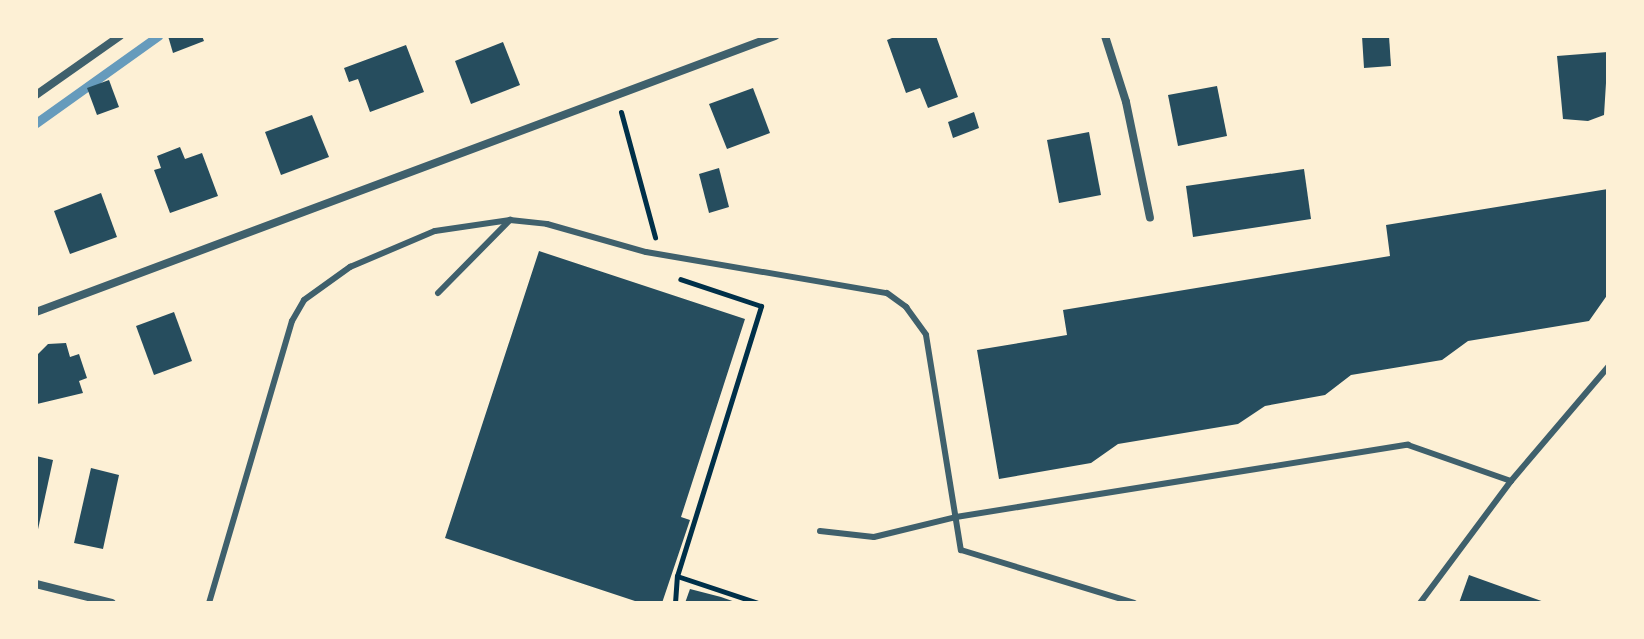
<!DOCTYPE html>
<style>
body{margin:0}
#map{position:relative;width:1644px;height:639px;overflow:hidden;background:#fdf0d5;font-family:"Public Sans",sans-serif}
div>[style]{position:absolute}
.stream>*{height:9px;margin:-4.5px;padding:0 4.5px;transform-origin:4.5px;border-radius:4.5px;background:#669bbc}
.building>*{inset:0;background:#264d5e}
.path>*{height:5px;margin:-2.5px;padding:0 2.5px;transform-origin:2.5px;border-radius:2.5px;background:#003049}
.service>*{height:6px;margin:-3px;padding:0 3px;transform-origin:3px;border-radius:3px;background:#3f606c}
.minor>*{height:8px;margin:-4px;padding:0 4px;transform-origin:4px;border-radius:4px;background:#3f606c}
span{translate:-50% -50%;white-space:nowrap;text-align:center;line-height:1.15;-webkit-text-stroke:8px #fdf0d5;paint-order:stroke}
.frame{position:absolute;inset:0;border:38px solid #fdf0d5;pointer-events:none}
</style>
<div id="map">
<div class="stream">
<i style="left:36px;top:123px;width:150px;rotate:-35.5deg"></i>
</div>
<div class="building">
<i style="clip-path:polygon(168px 36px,202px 36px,204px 41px,173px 53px)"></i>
<i style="clip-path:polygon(897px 36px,936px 36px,958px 97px,928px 108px,920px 88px,906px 93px,887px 40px)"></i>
<i style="clip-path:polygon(1362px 36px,1389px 36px,1391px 66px,1364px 68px)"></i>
<i style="clip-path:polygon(503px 42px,520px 85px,471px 104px,455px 61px)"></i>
<i style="clip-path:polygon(406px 45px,424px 92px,370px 112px,358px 79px,349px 82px,344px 68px)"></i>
<i style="clip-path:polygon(1608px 52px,1604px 115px,1588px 121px,1563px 119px,1557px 56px)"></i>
<i style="clip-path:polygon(109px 80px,119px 107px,97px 115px,87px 88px)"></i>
<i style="clip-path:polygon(1217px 86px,1227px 136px,1178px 146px,1168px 95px)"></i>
<i style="clip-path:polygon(753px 88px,770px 133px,727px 149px,709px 104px)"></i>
<i style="clip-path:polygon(974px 112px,979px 128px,953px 138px,948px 122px)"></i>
<i style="clip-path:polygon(312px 115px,329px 157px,281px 175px,265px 132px)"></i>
<i style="clip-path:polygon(1089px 132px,1101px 195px,1059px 203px,1047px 140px)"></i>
<i style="clip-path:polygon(180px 147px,185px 159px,202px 153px,218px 196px,170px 213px,154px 170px,161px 168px,157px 156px)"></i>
<i style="clip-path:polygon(719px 168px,729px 207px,709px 213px,699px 174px)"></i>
<i style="clip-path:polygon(1304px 169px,1311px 219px,1193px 237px,1186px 186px)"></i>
<i style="clip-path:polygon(1608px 189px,1608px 294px,1589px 321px,1468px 341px,1442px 360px,1351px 375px,1325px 395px,1265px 406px,1238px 424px,1118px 444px,1091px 463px,999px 479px,977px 350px,1067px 335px,1063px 310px,1390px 256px,1386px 225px)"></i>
<i style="clip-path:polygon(101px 193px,117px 237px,70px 254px,54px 211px)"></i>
<i style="clip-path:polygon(539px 251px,745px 319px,681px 517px,690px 520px,662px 603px,641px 603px,445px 538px)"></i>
<i style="clip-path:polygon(174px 312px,192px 361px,154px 375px,136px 326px)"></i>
<i style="clip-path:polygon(66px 343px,70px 357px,79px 354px,87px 378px,79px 381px,83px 393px,37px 404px,36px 356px,48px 344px)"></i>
<i style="clip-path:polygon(36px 456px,53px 460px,37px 534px,36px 533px)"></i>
<i style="clip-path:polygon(91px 468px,119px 475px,103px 549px,74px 543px)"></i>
<i style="clip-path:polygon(1469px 575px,1547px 603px,1459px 603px)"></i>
<i style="clip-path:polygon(690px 589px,721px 597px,738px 603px,685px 603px)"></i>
</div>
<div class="path">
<i style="left:621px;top:112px;width:130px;rotate:74.8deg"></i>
<i style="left:677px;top:576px;width:85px;rotate:18.4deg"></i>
<i style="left:675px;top:603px;width:27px;rotate:-86deg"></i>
<i style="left:677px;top:576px;width:283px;rotate:-72.7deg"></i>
<i style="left:761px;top:306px;width:85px;rotate:-161.6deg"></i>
<i style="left:945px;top:603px;width:6px"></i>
</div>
<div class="service">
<i style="left:438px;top:293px;width:103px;rotate:-45.4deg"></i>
<i style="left:820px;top:531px;width:54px;rotate:6.3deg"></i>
<i style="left:874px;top:537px;width:84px;rotate:-13.7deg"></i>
<i style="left:956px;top:517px;width:458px;rotate:-9.1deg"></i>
<i style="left:1408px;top:445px;width:109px;rotate:19.3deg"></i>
<i style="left:209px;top:603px;width:294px;rotate:-73.6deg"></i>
<i style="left:292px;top:321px;width:24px;rotate:-60deg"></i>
<i style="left:304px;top:300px;width:57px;rotate:-35.7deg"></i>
<i style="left:350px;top:267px;width:92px;rotate:-23deg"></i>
<i style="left:435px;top:231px;width:76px;rotate:-8.3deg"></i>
<i style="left:510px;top:220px;width:37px;rotate:6deg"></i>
<i style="left:547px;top:224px;width:103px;rotate:15.8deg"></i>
<i style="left:646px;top:252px;width:244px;rotate:9.7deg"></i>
<i style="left:887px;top:293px;width:24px;rotate:36deg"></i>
<i style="left:906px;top:307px;width:34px;rotate:54deg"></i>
<i style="left:926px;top:335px;width:218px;rotate:80.8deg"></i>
<i style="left:961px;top:550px;width:181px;rotate:17deg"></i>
<i style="left:1420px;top:603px;width:152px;rotate:-53.3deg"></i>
<i style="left:1511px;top:481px;width:150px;rotate:-49.6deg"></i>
</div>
<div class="minor">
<i style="left:1105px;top:36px;width:69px;rotate:72.3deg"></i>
<i style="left:1126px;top:102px;width:118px;rotate:78.3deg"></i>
<i style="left:36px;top:95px;width:103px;rotate:-35.1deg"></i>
<i style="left:36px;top:312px;width:789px;rotate:-20.48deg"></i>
<i style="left:36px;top:584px;width:78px;rotate:14deg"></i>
</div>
<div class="frame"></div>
</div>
